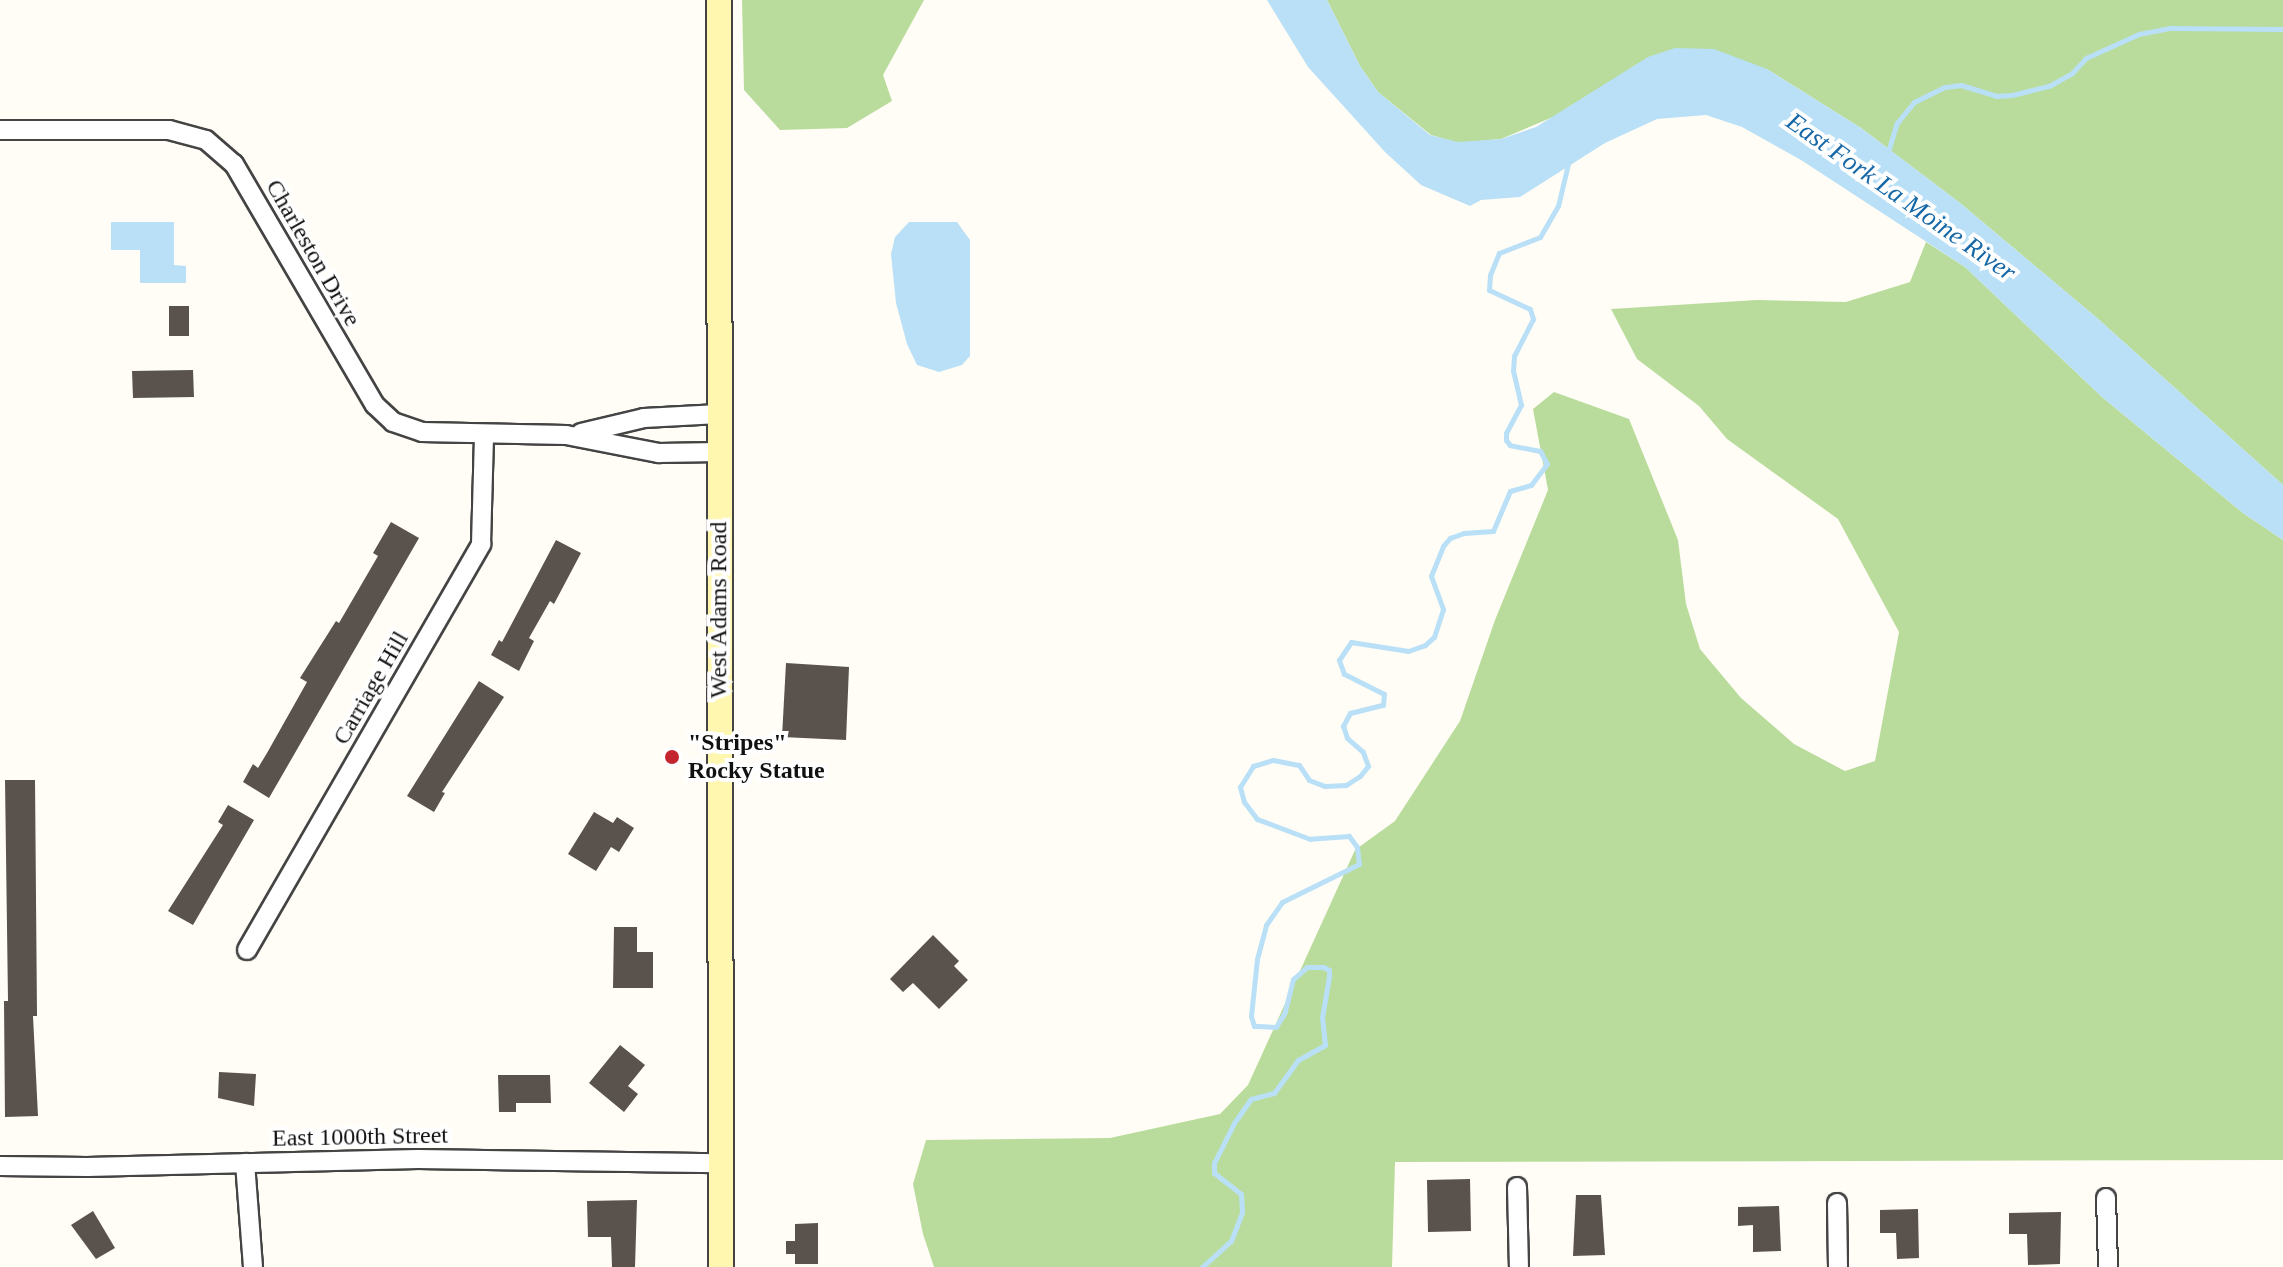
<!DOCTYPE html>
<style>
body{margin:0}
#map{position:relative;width:2283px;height:1267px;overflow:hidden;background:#fffdf5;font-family:Georgia,serif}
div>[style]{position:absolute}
.forest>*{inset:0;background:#b9dc9c}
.water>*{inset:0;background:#b9e0f7}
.stream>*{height:5px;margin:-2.5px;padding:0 2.5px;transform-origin:2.5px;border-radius:2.5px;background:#b9e0f7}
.building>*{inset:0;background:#5a524d}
.roads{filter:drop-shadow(2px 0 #444) drop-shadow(-2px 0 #444) drop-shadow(0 2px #444) drop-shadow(0 -2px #444)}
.street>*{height:18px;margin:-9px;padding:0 9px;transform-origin:9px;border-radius:9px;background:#fff}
.secondary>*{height:24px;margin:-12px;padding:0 12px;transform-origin:12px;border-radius:12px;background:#fff6b0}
.dots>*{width:22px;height:22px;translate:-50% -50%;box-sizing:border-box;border:4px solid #fff;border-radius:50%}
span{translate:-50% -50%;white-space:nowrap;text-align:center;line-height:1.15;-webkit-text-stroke:8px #fff;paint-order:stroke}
.street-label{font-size:24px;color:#111}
.poi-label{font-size:24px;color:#111;font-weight:700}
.left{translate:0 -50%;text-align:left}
.water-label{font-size:26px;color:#1768a6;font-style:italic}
</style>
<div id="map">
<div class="forest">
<i style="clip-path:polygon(742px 0,924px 0,883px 75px,892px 101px,847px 128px,780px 130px,744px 90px)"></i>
<i style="clip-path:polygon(1327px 0,2283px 0,2283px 485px,2097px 318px,1960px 203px,1861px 128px,1767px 69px,1560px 114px,1501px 139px,1458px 143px,1431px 135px,1378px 92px,1360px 66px)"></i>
<i style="clip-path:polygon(1926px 242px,1965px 267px,2102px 397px,2243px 513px,2283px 540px,2283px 1160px,1395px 1162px,1392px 1267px,934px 1267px,923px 1234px,913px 1184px,926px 1140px,1110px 1138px,1220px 1114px,1248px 1085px,1355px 850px,1395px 821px,1460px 721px,1495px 620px,1548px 490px,1533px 409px,1554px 392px,1629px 419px,1678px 540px,1686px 604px,1700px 649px,1741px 698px,1794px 744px,1845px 771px,1875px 761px,1899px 632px,1838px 519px,1727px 439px,1699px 406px,1637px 359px,1611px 309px,1757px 300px,1846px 302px,1910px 282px)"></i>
</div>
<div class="water">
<i style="clip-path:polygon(1267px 0,1327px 0,1360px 66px,1378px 92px,1430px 135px,1458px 142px,1501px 139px,1536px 127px,1648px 57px,1675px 48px,1714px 49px,1767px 69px,1861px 128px,1960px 203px,2097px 318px,2283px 485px,2283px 540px,2243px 513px,2102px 397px,1965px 267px,1801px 160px,1742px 127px,1706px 115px,1657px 119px,1605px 143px,1520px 197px,1481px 200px,1470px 206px,1421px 185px,1385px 152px,1308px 67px)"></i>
<i style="clip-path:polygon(111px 222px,174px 222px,174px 265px,186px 266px,186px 283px,140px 283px,140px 250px,111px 250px)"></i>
<i style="clip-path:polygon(909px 222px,957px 222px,970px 240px,970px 356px,962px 365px,939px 372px,917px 365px,907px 344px,896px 303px,891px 254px,895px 237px)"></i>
</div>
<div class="stream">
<i style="left:1887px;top:155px;width:34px;rotate:-73deg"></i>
<i style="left:1897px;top:123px;width:27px;rotate:-51deg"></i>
<i style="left:1914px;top:102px;width:34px;rotate:-26deg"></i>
<i style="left:1945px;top:87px;width:16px;rotate:-7deg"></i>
<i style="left:1961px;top:85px;width:37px;rotate:17deg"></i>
<i style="left:1996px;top:96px;width:16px;rotate:-4deg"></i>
<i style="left:2012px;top:95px;width:38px;rotate:-14deg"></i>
<i style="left:2049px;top:86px;width:26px;rotate:-29deg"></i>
<i style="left:2072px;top:73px;width:21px;rotate:-47deg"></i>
<i style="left:2086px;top:58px;width:58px;rotate:-24.4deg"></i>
<i style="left:2139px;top:34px;width:32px;rotate:-11deg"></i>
<i style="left:2170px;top:28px;width:113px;rotate:0.5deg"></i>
<i style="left:1202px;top:1267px;width:39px;rotate:-42deg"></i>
<i style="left:1231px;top:1241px;width:31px;rotate:-69deg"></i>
<i style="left:1242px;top:1212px;width:18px;rotate:-93deg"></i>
<i style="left:1241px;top:1194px;width:34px;rotate:-142deg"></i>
<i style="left:1214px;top:1173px;width:10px;rotate:-90deg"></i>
<i style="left:1214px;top:1163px;width:45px;rotate:-63.4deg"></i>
<i style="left:1234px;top:1123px;width:29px;rotate:-55deg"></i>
<i style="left:1251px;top:1099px;width:24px;rotate:-15deg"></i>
<i style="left:1274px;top:1093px;width:41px;rotate:-54deg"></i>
<i style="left:1298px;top:1060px;width:31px;rotate:-29deg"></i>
<i style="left:1325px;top:1045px;width:27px;rotate:-96deg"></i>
<i style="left:1322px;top:1018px;width:43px;rotate:-80.5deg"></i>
<i style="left:1329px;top:976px;width:6px;rotate:-90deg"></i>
<i style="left:1329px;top:970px;width:7px;rotate:-153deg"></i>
<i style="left:1323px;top:967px;width:16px;rotate:180deg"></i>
<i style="left:1307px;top:967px;width:18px;rotate:139deg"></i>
<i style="left:1293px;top:979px;width:34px;rotate:104deg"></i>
<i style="left:1285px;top:1012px;width:17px;rotate:121deg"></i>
<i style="left:1276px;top:1027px;width:22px;rotate:-177deg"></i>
<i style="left:1254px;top:1026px;width:10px;rotate:-107deg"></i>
<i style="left:1251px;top:1016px;width:57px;rotate:-84deg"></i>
<i style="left:1257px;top:959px;width:35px;rotate:-75deg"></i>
<i style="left:1266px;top:925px;width:28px;rotate:-55deg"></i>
<i style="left:1282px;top:902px;width:86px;rotate:-26.3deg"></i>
<i style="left:1359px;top:864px;width:17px;rotate:-97deg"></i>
<i style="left:1357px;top:847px;width:14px;rotate:-126deg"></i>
<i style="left:1349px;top:836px;width:39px;rotate:176deg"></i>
<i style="left:1310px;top:839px;width:57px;rotate:-159.3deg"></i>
<i style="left:1257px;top:819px;width:21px;rotate:-127deg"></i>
<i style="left:1244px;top:802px;width:16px;rotate:-105deg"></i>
<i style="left:1240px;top:787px;width:25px;rotate:-58deg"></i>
<i style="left:1253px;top:766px;width:21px;rotate:-17deg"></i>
<i style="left:1273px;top:760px;width:26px;rotate:11deg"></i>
<i style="left:1299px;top:765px;width:18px;rotate:56deg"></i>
<i style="left:1309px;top:780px;width:17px;rotate:21deg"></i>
<i style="left:1325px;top:786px;width:21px;rotate:-3deg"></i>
<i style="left:1346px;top:785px;width:17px;rotate:-33deg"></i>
<i style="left:1360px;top:776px;width:13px;rotate:-51deg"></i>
<i style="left:1368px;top:766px;width:15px;rotate:-110deg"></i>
<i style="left:1363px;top:752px;width:21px;rotate:-139deg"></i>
<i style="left:1347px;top:738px;width:13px;rotate:-108deg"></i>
<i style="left:1343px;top:726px;width:15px;rotate:-62deg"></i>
<i style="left:1350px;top:713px;width:34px;rotate:-14deg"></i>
<i style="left:1383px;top:705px;width:11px;rotate:-85deg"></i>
<i style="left:1384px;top:694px;width:45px;rotate:-153.4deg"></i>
<i style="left:1344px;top:674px;width:15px;rotate:-110deg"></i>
<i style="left:1339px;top:660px;width:22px;rotate:-56deg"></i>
<i style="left:1351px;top:642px;width:58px;rotate:9deg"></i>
<i style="left:1408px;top:651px;width:18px;rotate:-19deg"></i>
<i style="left:1425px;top:645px;width:12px;rotate:-42deg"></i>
<i style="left:1434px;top:637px;width:29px;rotate:-72deg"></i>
<i style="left:1443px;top:609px;width:35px;rotate:-110deg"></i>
<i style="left:1431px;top:576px;width:32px;rotate:-68deg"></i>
<i style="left:1443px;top:546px;width:11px;rotate:-49deg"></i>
<i style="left:1450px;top:538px;width:15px;rotate:-20deg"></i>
<i style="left:1464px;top:533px;width:29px;rotate:-4deg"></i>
<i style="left:1493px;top:531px;width:43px;rotate:-67deg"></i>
<i style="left:1510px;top:491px;width:22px;rotate:-16deg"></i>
<i style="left:1531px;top:485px;width:26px;rotate:-53deg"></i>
<i style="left:1547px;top:464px;width:15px;rotate:-118deg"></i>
<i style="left:1540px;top:451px;width:31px;rotate:-169deg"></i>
<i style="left:1510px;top:445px;width:6px;rotate:-129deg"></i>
<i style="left:1506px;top:440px;width:7px;rotate:-90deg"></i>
<i style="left:1506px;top:433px;width:32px;rotate:-62deg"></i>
<i style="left:1521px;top:405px;width:35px;rotate:-103deg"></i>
<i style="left:1513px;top:371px;width:15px;rotate:-86deg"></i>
<i style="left:1514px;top:356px;width:42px;rotate:-62.8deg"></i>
<i style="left:1533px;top:319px;width:10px;rotate:-107deg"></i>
<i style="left:1530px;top:309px;width:45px;rotate:-155.1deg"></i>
<i style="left:1489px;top:290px;width:15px;rotate:-86deg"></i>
<i style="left:1490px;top:275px;width:24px;rotate:-68deg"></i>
<i style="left:1499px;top:253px;width:44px;rotate:-21.3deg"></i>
<i style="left:1540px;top:237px;width:36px;rotate:-60deg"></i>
<i style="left:1558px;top:206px;width:47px;rotate:-76.6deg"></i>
</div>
<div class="building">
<i style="clip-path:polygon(169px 306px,189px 306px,189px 336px,169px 336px)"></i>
<i style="clip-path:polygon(193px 370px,194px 397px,133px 398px,132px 371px)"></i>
<i style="clip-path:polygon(391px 522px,419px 538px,269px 798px,243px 782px,253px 764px,258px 768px,267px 753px,307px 682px,300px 678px,336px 621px,339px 623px,378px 556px,373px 553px)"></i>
<i style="clip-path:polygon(556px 540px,581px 553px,554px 604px,550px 601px,529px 638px,534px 641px,519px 671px,491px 655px,499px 640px,502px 642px)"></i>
<i style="clip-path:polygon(786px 663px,849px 667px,846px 740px,782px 737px)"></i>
<i style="clip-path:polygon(479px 681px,504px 697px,442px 792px,445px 793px,434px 812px,407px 796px)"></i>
<i style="clip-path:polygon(5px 780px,35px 780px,37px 1016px,33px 1016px,38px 1116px,5px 1117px,4px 1001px,8px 1001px)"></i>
<i style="clip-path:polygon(228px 805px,254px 820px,193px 925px,168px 911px,223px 825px,218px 822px)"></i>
<i style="clip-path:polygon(594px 812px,613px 823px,617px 817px,634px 828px,619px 852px,611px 847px,596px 871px,568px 854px)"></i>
<i style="clip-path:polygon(614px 927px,637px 927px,637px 952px,653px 952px,653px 988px,613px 988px)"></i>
<i style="clip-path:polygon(933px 935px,959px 961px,954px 966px,968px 980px,939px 1009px,913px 983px,903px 992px,890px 979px)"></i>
<i style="clip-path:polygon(620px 1045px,645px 1065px,628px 1086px,638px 1094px,624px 1112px,589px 1083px)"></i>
<i style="clip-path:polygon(219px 1072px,256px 1074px,254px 1106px,218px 1098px)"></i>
<i style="clip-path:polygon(498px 1075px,550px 1075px,551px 1103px,516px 1103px,516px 1112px,499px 1112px)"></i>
<i style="clip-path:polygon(1470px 1179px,1471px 1231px,1428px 1232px,1427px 1180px)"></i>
<i style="clip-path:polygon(1576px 1195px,1601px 1195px,1605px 1255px,1573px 1256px)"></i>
<i style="clip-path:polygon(637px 1200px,635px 1267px,612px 1267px,611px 1237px,588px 1237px,587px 1201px)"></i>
<i style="clip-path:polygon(1779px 1206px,1781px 1251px,1753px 1252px,1753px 1225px,1738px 1226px,1738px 1207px)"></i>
<i style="clip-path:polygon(1918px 1209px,1919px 1258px,1897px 1259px,1896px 1233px,1880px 1233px,1880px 1210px)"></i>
<i style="clip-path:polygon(93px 1211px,115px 1248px,96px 1259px,71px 1225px)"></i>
<i style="clip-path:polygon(2061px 1212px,2060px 1264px,2028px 1265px,2027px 1234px,2009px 1234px,2009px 1213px)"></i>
<i style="clip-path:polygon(818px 1223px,818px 1264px,795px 1264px,795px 1254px,786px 1254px,786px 1241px,795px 1241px,795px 1224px)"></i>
</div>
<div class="roads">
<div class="street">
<i style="left:0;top:130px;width:169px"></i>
<i style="left:169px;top:130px;width:38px;rotate:15deg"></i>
<i style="left:206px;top:140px;width:37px;rotate:41deg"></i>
<i style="left:234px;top:164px;width:279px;rotate:59.7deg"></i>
<i style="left:375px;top:405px;width:25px;rotate:43deg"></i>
<i style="left:393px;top:422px;width:31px;rotate:19deg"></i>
<i style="left:422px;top:432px;width:144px;rotate:1.2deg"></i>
<i style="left:566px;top:435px;width:95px;rotate:11deg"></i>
<i style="left:659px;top:453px;width:60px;rotate:-1deg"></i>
<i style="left:581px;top:433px;width:65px;rotate:-13.4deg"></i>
<i style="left:644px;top:418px;width:75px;rotate:-3.1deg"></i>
<i style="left:247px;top:950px;width:469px;rotate:-60deg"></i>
<i style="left:481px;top:544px;width:109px;rotate:-88.4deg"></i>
<i style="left:245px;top:1163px;width:104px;rotate:85.6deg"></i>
<i style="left:0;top:1166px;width:87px;rotate:0.7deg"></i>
<i style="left:87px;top:1167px;width:331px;rotate:-1.4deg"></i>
<i style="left:418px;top:1159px;width:302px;rotate:0.8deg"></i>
<i style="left:1517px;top:1187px;width:80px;rotate:88.6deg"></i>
<i style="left:2106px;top:1198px;width:69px;rotate:88.3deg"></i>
<i style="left:1837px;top:1203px;width:64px;rotate:89.1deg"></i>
</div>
<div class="secondary">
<i style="left:719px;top:0;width:1267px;rotate:89.91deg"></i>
</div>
</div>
<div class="dots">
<i style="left:672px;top:757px;background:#c4262e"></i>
</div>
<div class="street-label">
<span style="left:313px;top:253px;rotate:60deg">Charleston Drive</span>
<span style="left:719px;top:610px;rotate:-90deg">West Adams Road</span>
<span style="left:371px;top:688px;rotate:-60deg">Carriage Hill</span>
<span style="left:360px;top:1137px;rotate:-1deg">East 1000th Street</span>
</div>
<div class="poi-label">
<span class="left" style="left:688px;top:757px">"Stripes"<br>Rocky Statue</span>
</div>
<div class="water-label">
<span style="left:1901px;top:197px;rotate:35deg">East Fork La Moine River</span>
</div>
</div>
